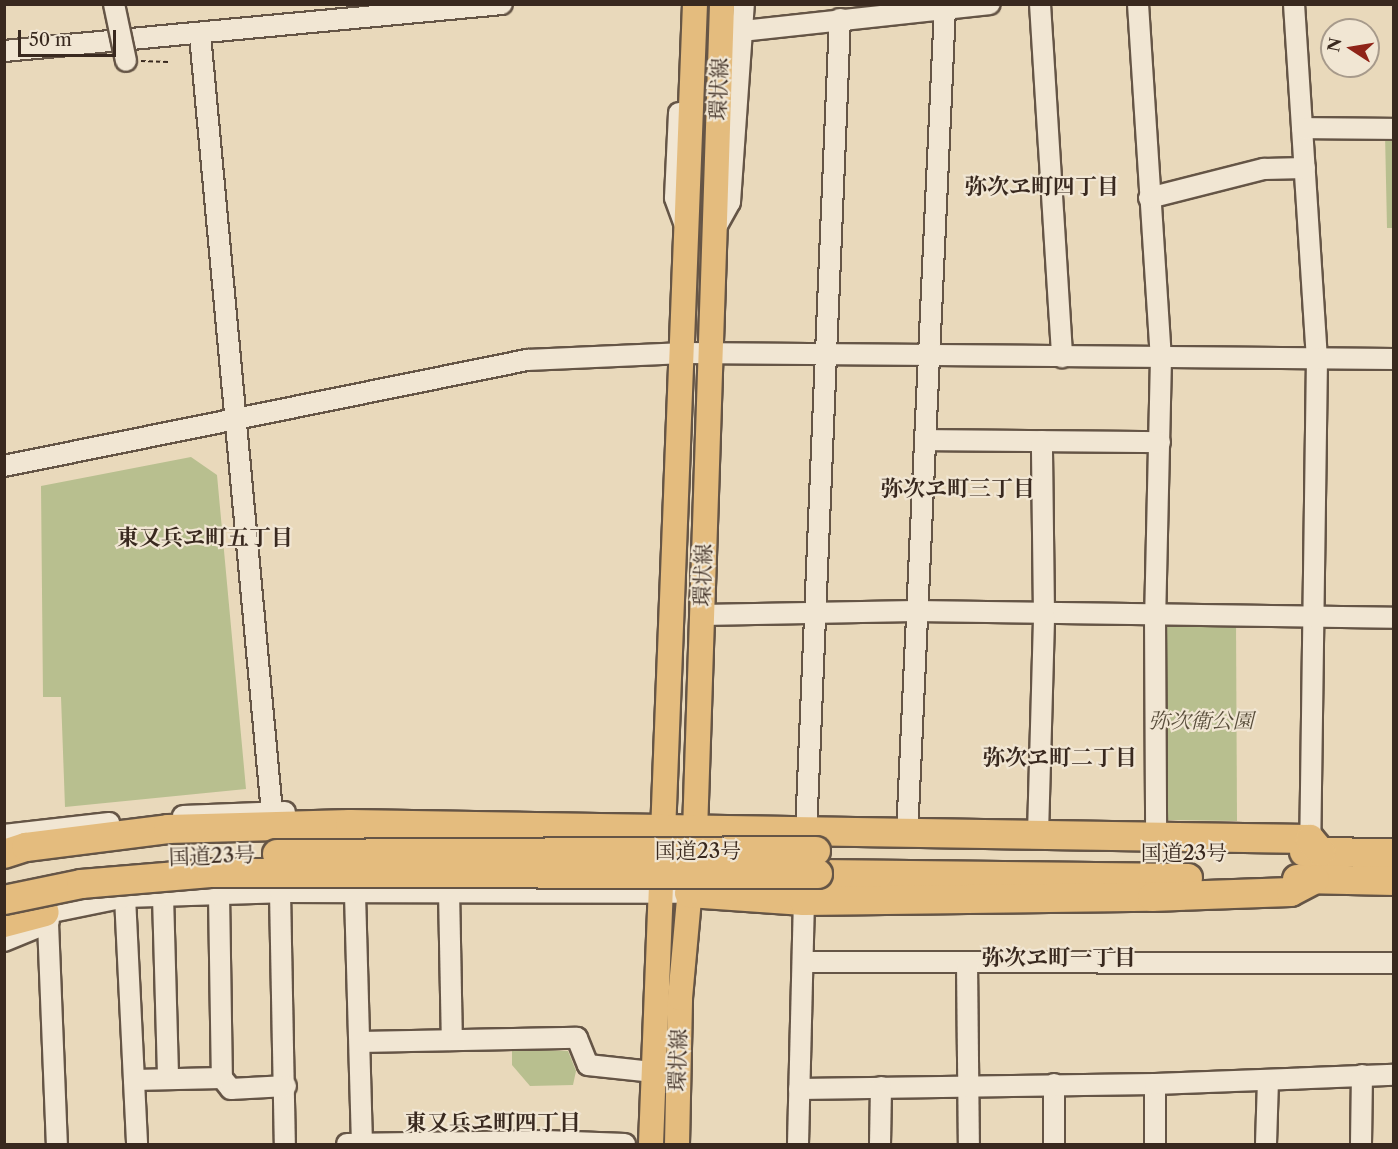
<!DOCTYPE html>
<meta charset="utf-8">
<style>
body{margin:0}
#map{position:relative;width:1398px;height:1149px;overflow:hidden;background:#e9d9bb;font-family:"Libre Caslon Text","Noto Serif JP",serif}
div>[style]{position:absolute}
.green>*{inset:0;background:#b8bf8f}
.path>*{height:2px;margin-top:-1px;transform-origin:0;background:repeating-linear-gradient(90deg,#39291f 0 4.5px,transparent 0 7.5px)}
.roads{filter:drop-shadow(2px 0 #655546) drop-shadow(-2px 0 #655546) drop-shadow(0 2px #655546) drop-shadow(0 -2px #655546)}
.minor>*{height:20px;margin:-10px;padding:0 10px;transform-origin:10px;border-radius:10px;background:#f1e6d3}
.major>*{height:24px;margin:-12px;padding:0 12px;transform-origin:12px;border-radius:12px;background:#e4bc7e}
.highway>*{height:28px;margin:-14px;padding:0 14px;transform-origin:14px;border-radius:14px;background:#e4bc7e}
.bridges{filter:drop-shadow(2px 0 #655546) drop-shadow(-2px 0 #655546) drop-shadow(0 2px #655546) drop-shadow(0 -2px #655546)}
.minor-bridge>*{height:20px;margin:-10px;padding:0 10px;transform-origin:10px;border-radius:10px;background:#f1e6d3}
.highway-bridge>*{height:28px;margin:-14px;padding:0 14px;transform-origin:14px;border-radius:14px;background:#e4bc7e}
span{translate:-50% -50%;white-space:nowrap;text-align:center;line-height:1.15;-webkit-text-stroke:4.5px #f1e6d3;paint-order:stroke}
.street-label{font-size:21px;color:#39291f}
.park-label{font-size:21px;color:#594e3b;font-style:italic}
.neighbourhood-label{font-size:22px;color:#39291f;font-weight:700}
.frame{position:absolute;inset:0;border:6px solid #39291f;pointer-events:none}
.north{position:absolute;left:1320px;top:18px;width:60px;height:60px;box-sizing:border-box;background:#f1e6d3;border:2px solid #a79a8b;border-radius:50%;rotate:282deg;font-size:16px;font-weight:700;line-height:24px;text-align:center;color:#39291f}
.north::after{content:'';display:block;margin:auto;width:21px;height:27px;background:#8f2418;clip-path:polygon(50% 0,100% 100%,50% 72%,0 100%)}
.scale{position:absolute;left:18px;top:30px;width:98px;height:27px;box-sizing:border-box;border:3px solid #39291f;border-top:0;padding-left:8px;font-size:18px;line-height:21px;white-space:nowrap;color:#39291f;-webkit-text-stroke:4px #f1e6d3;paint-order:stroke}
</style>
<div id="map">
<div class="green">
<i style="clip-path:polygon(1385px 133px,1393px 133px,1393px 228px,1387px 228px)"></i>
<i style="clip-path:polygon(191px 457px,217px 475px,246px 789px,65px 807px,61px 697px,43px 697px,41px 486px)"></i>
<i style="clip-path:polygon(1236px 622px,1237px 821px,1166px 820px,1164px 623px)"></i>
<i style="clip-path:polygon(512px 1049px,568px 1051px,576px 1071px,573px 1085px,530px 1086px,512px 1065px)"></i>
</div>
<div class="path">
<i style="left:141px;top:61px;width:27px;rotate:2deg"></i>
</div>
<div class="roads">
<div class="minor">
<i style="left:1040px;top:4px;width:354px;rotate:86.4deg"></i>
<i style="left:1138px;top:4px;width:355px;rotate:86.3deg"></i>
<i style="left:1161px;top:358px;width:259px;rotate:91.3deg"></i>
<i style="left:1155px;top:617px;width:218px;rotate:89.7deg"></i>
<i style="left:1294px;top:4px;width:355px;rotate:86.3deg"></i>
<i style="left:1317px;top:358px;width:481px;rotate:90.8deg"></i>
<i style="left:742px;top:31px;width:249px;rotate:-6.2deg"></i>
<i style="left:200px;top:35px;width:780px;rotate:84.71deg"></i>
<i style="left:4px;top:51px;width:500px;rotate:-5.39deg"></i>
<i style="left:679px;top:113px;width:85px;rotate:92.7deg"></i>
<i style="left:675px;top:198px;width:27px;rotate:70deg"></i>
<i style="left:1302px;top:128px;width:92px;rotate:0.6deg"></i>
<i style="left:1149px;top:198px;width:119px;rotate:-14.2deg"></i>
<i style="left:1264px;top:169px;width:41px;rotate:-1.4deg"></i>
<i style="left:715px;top:229px;width:31px;rotate:-61deg"></i>
<i style="left:730px;top:202px;width:198px;rotate:-86deg"></i>
<i style="left:926px;top:440px;width:234px;rotate:0.5deg"></i>
<i style="left:4px;top:466px;width:534px;rotate:-11.46deg"></i>
<i style="left:527px;top:360px;width:158px;rotate:-2.5deg"></i>
<i style="left:685px;top:353px;width:709px;rotate:0.48deg"></i>
<i style="left:702px;top:615px;width:213px;rotate:-1.1deg"></i>
<i style="left:915px;top:611px;width:479px;rotate:0.8deg"></i>
<i style="left:183px;top:816px;width:102px;rotate:-2.2deg"></i>
<i style="left:806px;top:833px;width:815px;rotate:-87.61deg"></i>
<i style="left:1038px;top:834px;width:219px;rotate:-88.4deg"></i>
<i style="left:1044px;top:615px;width:174px;rotate:-90.7deg"></i>
<i style="left:4px;top:835px;width:106px;rotate:-6.5deg"></i>
<i style="left:907px;top:835px;width:828px;rotate:-87.37deg"></i>
<i style="left:449px;top:890px;width:150px;rotate:88.9deg"></i>
<i style="left:280px;top:892px;width:252px;rotate:88.9deg"></i>
<i style="left:219px;top:894px;width:184px;rotate:89.1deg"></i>
<i style="left:355px;top:894px;width:250px;rotate:88.4deg"></i>
<i style="left:163px;top:896px;width:183px;rotate:88.4deg"></i>
<i style="left:125px;top:897px;width:247px;rotate:87.2deg"></i>
<i style="left:33px;top:911px;width:19px;rotate:3deg"></i>
<i style="left:52px;top:912px;width:75px;rotate:-11.6deg"></i>
<i style="left:125px;top:897px;width:155px;rotate:-1.8deg"></i>
<i style="left:280px;top:892px;width:409px;rotate:0.1deg"></i>
<i style="left:48px;top:923px;width:221px;rotate:87.7deg"></i>
<i style="left:4px;top:941px;width:48px;rotate:-22.2deg"></i>
<i style="left:48px;top:923px;width:4px;rotate:-76deg"></i>
<i style="left:803px;top:962px;width:591px;rotate:0.1deg"></i>
<i style="left:967px;top:963px;width:181px;rotate:89.4deg"></i>
<i style="left:360px;top:1042px;width:217px;rotate:-1.1deg"></i>
<i style="left:577px;top:1038px;width:29px;rotate:68deg"></i>
<i style="left:588px;top:1065px;width:64px;rotate:6.2deg"></i>
<i style="left:134px;top:1080px;width:88px;rotate:-1.3deg"></i>
<i style="left:222px;top:1078px;width:14px;rotate:51deg"></i>
<i style="left:231px;top:1089px;width:55px;rotate:-3.1deg"></i>
<i style="left:1054px;top:1084px;width:60px;rotate:90deg"></i>
<i style="left:1155px;top:1084px;width:60px;rotate:90deg"></i>
<i style="left:799px;top:1089px;width:356px;rotate:-0.8deg"></i>
<i style="left:1155px;top:1084px;width:239px;rotate:-2.2deg"></i>
<i style="left:347px;top:1144px;width:199px;rotate:-0.9deg"></i>
<i style="left:546px;top:1141px;width:79px;rotate:2.2deg"></i>
<i style="left:798px;top:1144px;width:243px;rotate:-88.6deg"></i>
<i style="left:880px;top:1144px;width:57px;rotate:-89deg"></i>
<i style="left:1266px;top:1144px;width:64px;rotate:-88.2deg"></i>
<i style="left:1361px;top:1144px;width:69px;rotate:-89.2deg"></i>
</div>
<div class="major">
<i style="left:651px;top:1144px;width:1141px;rotate:-87.79deg"></i>
<i style="left:677px;top:1144px;width:146px;rotate:-88.8deg"></i>
<i style="left:680px;top:998px;width:167px;rotate:-84.8deg"></i>
<i style="left:695px;top:832px;width:828px;rotate:-88.13deg"></i>
</div>
<div class="highway">
<i style="left:1304px;top:852px;width:90px;rotate:0.6deg"></i>
<i style="left:4px;top:854px;width:23px;rotate:-18deg"></i>
<i style="left:26px;top:847px;width:143px;rotate:-7.2deg"></i>
<i style="left:168px;top:829px;width:182px;rotate:-1.6deg"></i>
<i style="left:350px;top:824px;width:960px;rotate:0.9deg"></i>
<i style="left:1310px;top:839px;width:17px;rotate:50deg"></i>
<i style="left:818px;top:874px;width:370px;rotate:0.6deg"></i>
<i style="left:1297px;top:879px;width:97px;rotate:1.2deg"></i>
<i style="left:689px;top:893px;width:115px;rotate:4deg"></i>
<i style="left:804px;top:901px;width:348px;rotate:-0.7deg"></i>
<i style="left:1152px;top:897px;width:139px;rotate:-2.1deg"></i>
<i style="left:1291px;top:892px;width:27px;rotate:-28deg"></i>
<i style="left:4px;top:923px;width:42px;rotate:-15deg"></i>
</div>
</div>
<div class="bridges">
<div class="minor-bridge">
<i style="left:114px;top:4px;width:58px;rotate:78.1deg"></i>
</div>
<div class="highway-bridge">
<i style="left:277px;top:854px;width:539px;rotate:-0.32deg"></i>
<i style="left:4px;top:900px;width:79px;rotate:-11.7deg"></i>
<i style="left:81px;top:884px;width:130px;rotate:-4.8deg"></i>
<i style="left:211px;top:873px;width:607px;rotate:0.09deg"></i>
</div>
</div>
<div class="street-label">
<span style="left:719px;top:89px;rotate:-88deg">環状線</span>
<span style="left:703px;top:575px;rotate:-88deg">環状線</span>
<span style="left:698px;top:851px">国道23号</span>
<span style="left:1184px;top:853px">国道23号</span>
<span style="left:212px;top:856px;rotate:-2deg">国道23号</span>
<span style="left:678px;top:1060px;rotate:-88deg">環状線</span>
</div>
<div class="park-label">
<span style="left:1201px;top:721px">弥次衛公園</span>
</div>
<div class="neighbourhood-label">
<span style="left:1042px;top:187px">弥次ヱ町四丁目</span>
<span style="left:958px;top:489px">弥次ヱ町三丁目</span>
<span style="left:205px;top:538px">東又兵ヱ町五丁目</span>
<span style="left:1060px;top:758px">弥次ヱ町二丁目</span>
<span style="left:1059px;top:958px">弥次ヱ町一丁目</span>
<span style="left:493px;top:1123px">東又兵ヱ町四丁目</span>
</div>
<div class="frame"></div>
<div class="north">N</div>
<div class="scale">50 m</div>
</div>
